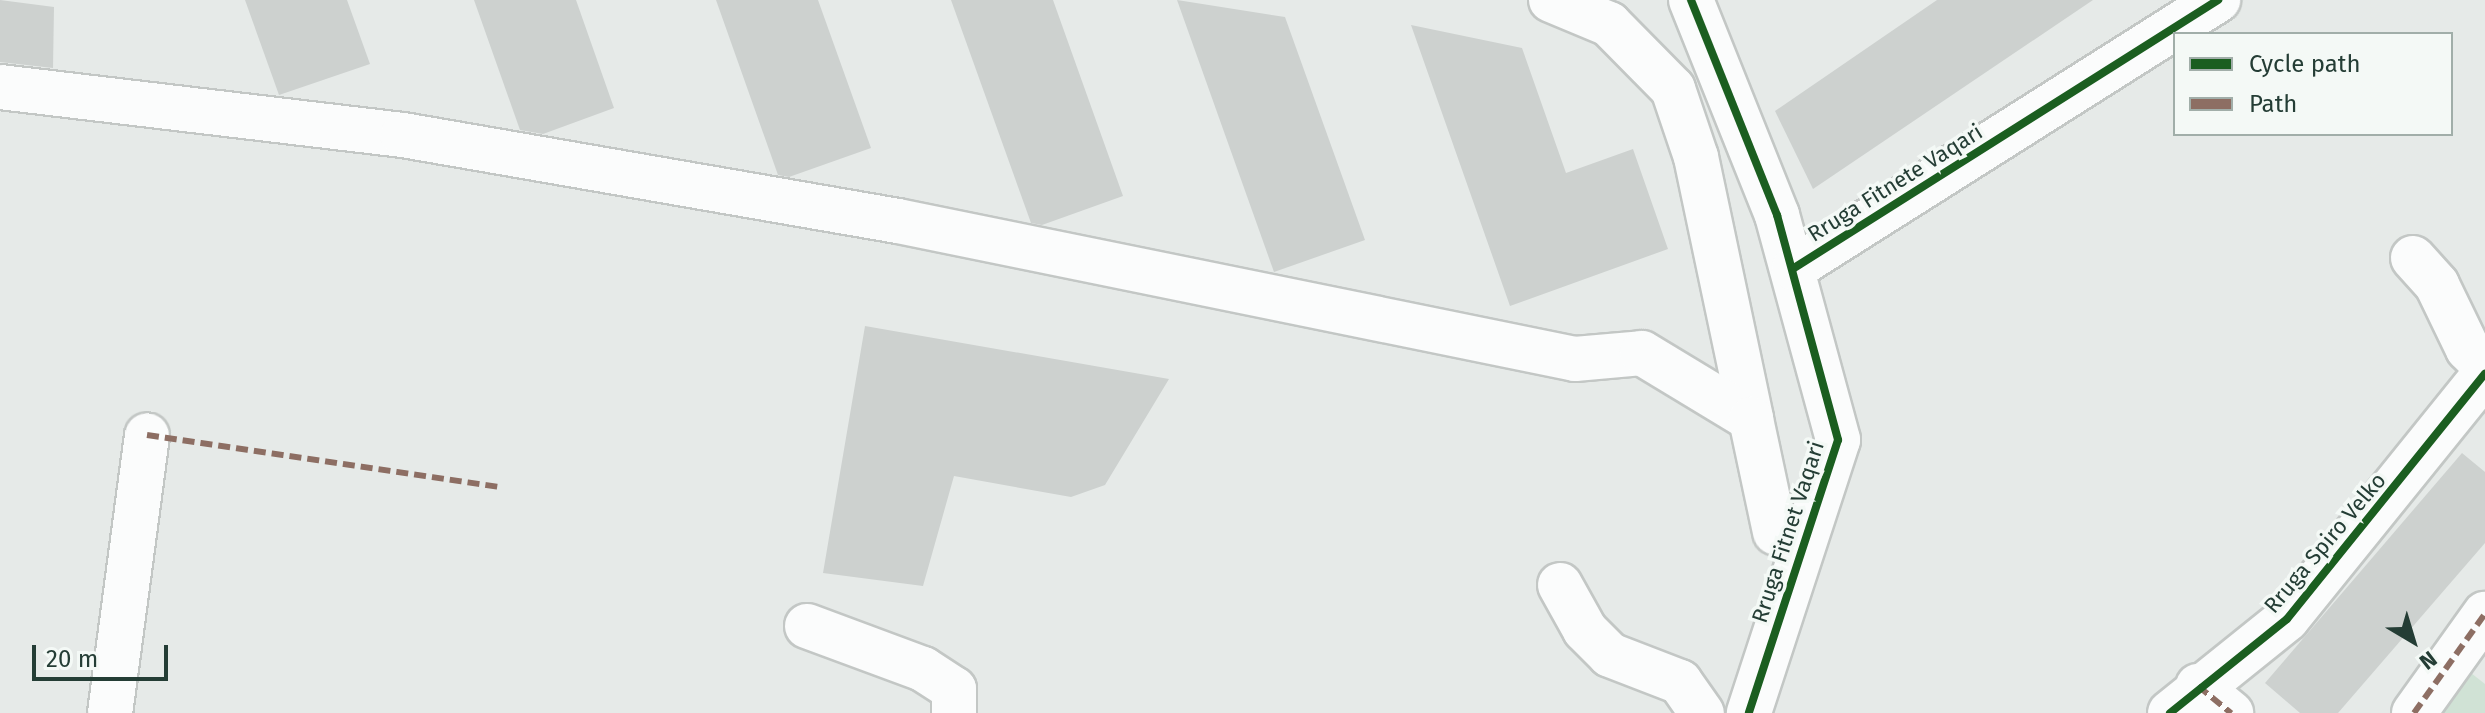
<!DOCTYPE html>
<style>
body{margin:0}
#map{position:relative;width:2485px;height:713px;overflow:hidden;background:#e6eae8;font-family:"Fira Sans",sans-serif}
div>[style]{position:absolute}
.green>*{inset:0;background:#d0e2d5}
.building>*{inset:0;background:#cdd1cf}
.roads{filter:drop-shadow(2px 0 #c3c7c5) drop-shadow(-2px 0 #c3c7c5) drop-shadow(0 2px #c3c7c5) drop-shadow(0 -2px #c3c7c5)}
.minor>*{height:44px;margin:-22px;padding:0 22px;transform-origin:22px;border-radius:22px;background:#fbfcfc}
.quiet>*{height:6px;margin-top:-3px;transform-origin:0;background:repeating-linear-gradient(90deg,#8d6e63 0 12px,transparent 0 18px)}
.cycleway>*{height:8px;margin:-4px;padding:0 4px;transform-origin:4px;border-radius:4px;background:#1b5e20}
span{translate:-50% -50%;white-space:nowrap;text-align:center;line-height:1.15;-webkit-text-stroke:7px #f4f9f6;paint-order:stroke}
.street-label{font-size:22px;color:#243d35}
.legend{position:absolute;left:2173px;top:32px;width:280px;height:104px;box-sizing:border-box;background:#f4f9f6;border:2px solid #a1aea9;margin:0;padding:10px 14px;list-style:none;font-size:24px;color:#243d35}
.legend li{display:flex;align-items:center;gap:16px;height:40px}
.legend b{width:40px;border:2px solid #a1aea9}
.north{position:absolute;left:2373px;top:601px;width:80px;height:80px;-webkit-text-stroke:6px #f4f9f6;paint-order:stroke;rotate:142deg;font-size:22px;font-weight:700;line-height:32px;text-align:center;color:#243d35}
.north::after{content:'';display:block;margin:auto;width:28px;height:36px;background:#243d35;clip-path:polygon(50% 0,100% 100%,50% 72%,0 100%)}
.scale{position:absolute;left:32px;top:645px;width:136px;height:36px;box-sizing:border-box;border:4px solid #243d35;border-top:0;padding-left:10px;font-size:24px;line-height:28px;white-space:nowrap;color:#243d35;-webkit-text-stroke:6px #f4f9f6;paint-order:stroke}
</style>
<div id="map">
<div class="green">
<i style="clip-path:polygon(2471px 673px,2485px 684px,2485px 713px,2442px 713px)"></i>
</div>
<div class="building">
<i style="clip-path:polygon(0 0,54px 7px,53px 68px,0 62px)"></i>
<i style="clip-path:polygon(245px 0,347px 0,370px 64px,279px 95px)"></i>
<i style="clip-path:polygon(474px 0,576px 0,614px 108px,543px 134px,520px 130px)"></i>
<i style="clip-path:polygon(716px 0,818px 0,871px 148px,789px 177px,778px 175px)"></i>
<i style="clip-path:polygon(951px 0,1053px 0,1123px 196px,1042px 225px,1031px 223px)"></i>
<i style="clip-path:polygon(1177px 0,1285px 17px,1365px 240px,1274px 272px)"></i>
<i style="clip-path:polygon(1937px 0,2093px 0,1813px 189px,1775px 111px)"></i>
<i style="clip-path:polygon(1411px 25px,1522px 48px,1566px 173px,1633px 149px,1668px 249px,1510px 306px)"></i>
<i style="clip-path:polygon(865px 326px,1169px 379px,1105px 485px,1071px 497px,954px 476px,923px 586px,823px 573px)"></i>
<i style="clip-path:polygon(2462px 453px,2485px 472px,2485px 543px,2338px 713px,2300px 713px,2265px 683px)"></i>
</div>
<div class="roads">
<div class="minor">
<i style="left:1551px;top:0;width:63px;rotate:22.5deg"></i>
<i style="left:1609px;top:24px;width:91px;rotate:45.4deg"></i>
<i style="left:1673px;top:89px;width:72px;rotate:71.3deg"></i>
<i style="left:1696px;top:157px;width:268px;rotate:78.1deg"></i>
<i style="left:1691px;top:0;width:232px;rotate:68.2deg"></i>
<i style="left:1777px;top:215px;width:233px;rotate:74.8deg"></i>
<i style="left:1838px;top:440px;width:287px;rotate:108.1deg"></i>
<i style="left:0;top:87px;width:406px;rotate:6.8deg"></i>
<i style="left:403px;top:135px;width:502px;rotate:9.86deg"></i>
<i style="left:898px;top:221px;width:691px;rotate:11.52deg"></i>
<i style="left:1575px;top:359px;width:67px;rotate:-5.1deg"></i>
<i style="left:1642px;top:353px;width:127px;rotate:31.2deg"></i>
<i style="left:1751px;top:419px;width:116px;rotate:78deg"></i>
<i style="left:2413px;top:258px;width:36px;rotate:48deg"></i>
<i style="left:2437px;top:285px;width:71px;rotate:64.2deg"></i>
<i style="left:2468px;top:349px;width:24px;rotate:45deg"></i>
<i style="left:1794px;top:268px;width:502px;rotate:-32.3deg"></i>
<i style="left:1560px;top:585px;width:51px;rotate:60.9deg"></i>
<i style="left:1585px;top:630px;width:35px;rotate:45deg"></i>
<i style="left:1610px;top:655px;width:75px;rotate:21.1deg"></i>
<i style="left:1680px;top:682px;width:38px;rotate:55deg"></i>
<i style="left:807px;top:626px;width:124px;rotate:20.3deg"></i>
<i style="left:923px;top:669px;width:37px;rotate:33deg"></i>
<i style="left:954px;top:689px;width:24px;rotate:90deg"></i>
<i style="left:2198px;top:686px;width:43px;rotate:39.3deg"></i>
<i style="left:110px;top:713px;width:280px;rotate:-82.4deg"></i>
<i style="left:2170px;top:713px;width:150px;rotate:-38.8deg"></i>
<i style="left:2287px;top:619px;width:315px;rotate:-51.1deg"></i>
<i style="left:2414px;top:713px;width:122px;rotate:-54.4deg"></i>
</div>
</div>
<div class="quiet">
<i style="left:147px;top:435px;width:357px;rotate:8.4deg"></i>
<i style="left:2198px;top:686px;width:43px;rotate:39.3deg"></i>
<i style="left:2414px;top:713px;width:122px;rotate:-54.4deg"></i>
</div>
<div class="cycleway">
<i style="left:1691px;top:0;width:232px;rotate:68.2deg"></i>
<i style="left:1777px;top:215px;width:233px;rotate:74.8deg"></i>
<i style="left:1838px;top:440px;width:287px;rotate:108.1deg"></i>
<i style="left:1794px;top:268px;width:502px;rotate:-32.3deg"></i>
<i style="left:2170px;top:713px;width:150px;rotate:-38.8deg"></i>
<i style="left:2287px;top:619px;width:315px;rotate:-51.1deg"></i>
</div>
<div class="street-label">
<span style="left:1895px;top:183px;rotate:-32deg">Rruga Fitnete Vaqari</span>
<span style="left:1788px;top:532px;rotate:-72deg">Rruga Fitnet Vaqari</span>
<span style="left:2325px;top:543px;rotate:-50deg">Rruga Spiro Velko</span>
</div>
<ul class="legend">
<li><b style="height:10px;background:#1b5e20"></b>Cycle path</li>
<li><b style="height:10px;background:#8d6e63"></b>Path</li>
</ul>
<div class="north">N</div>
<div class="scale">20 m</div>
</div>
